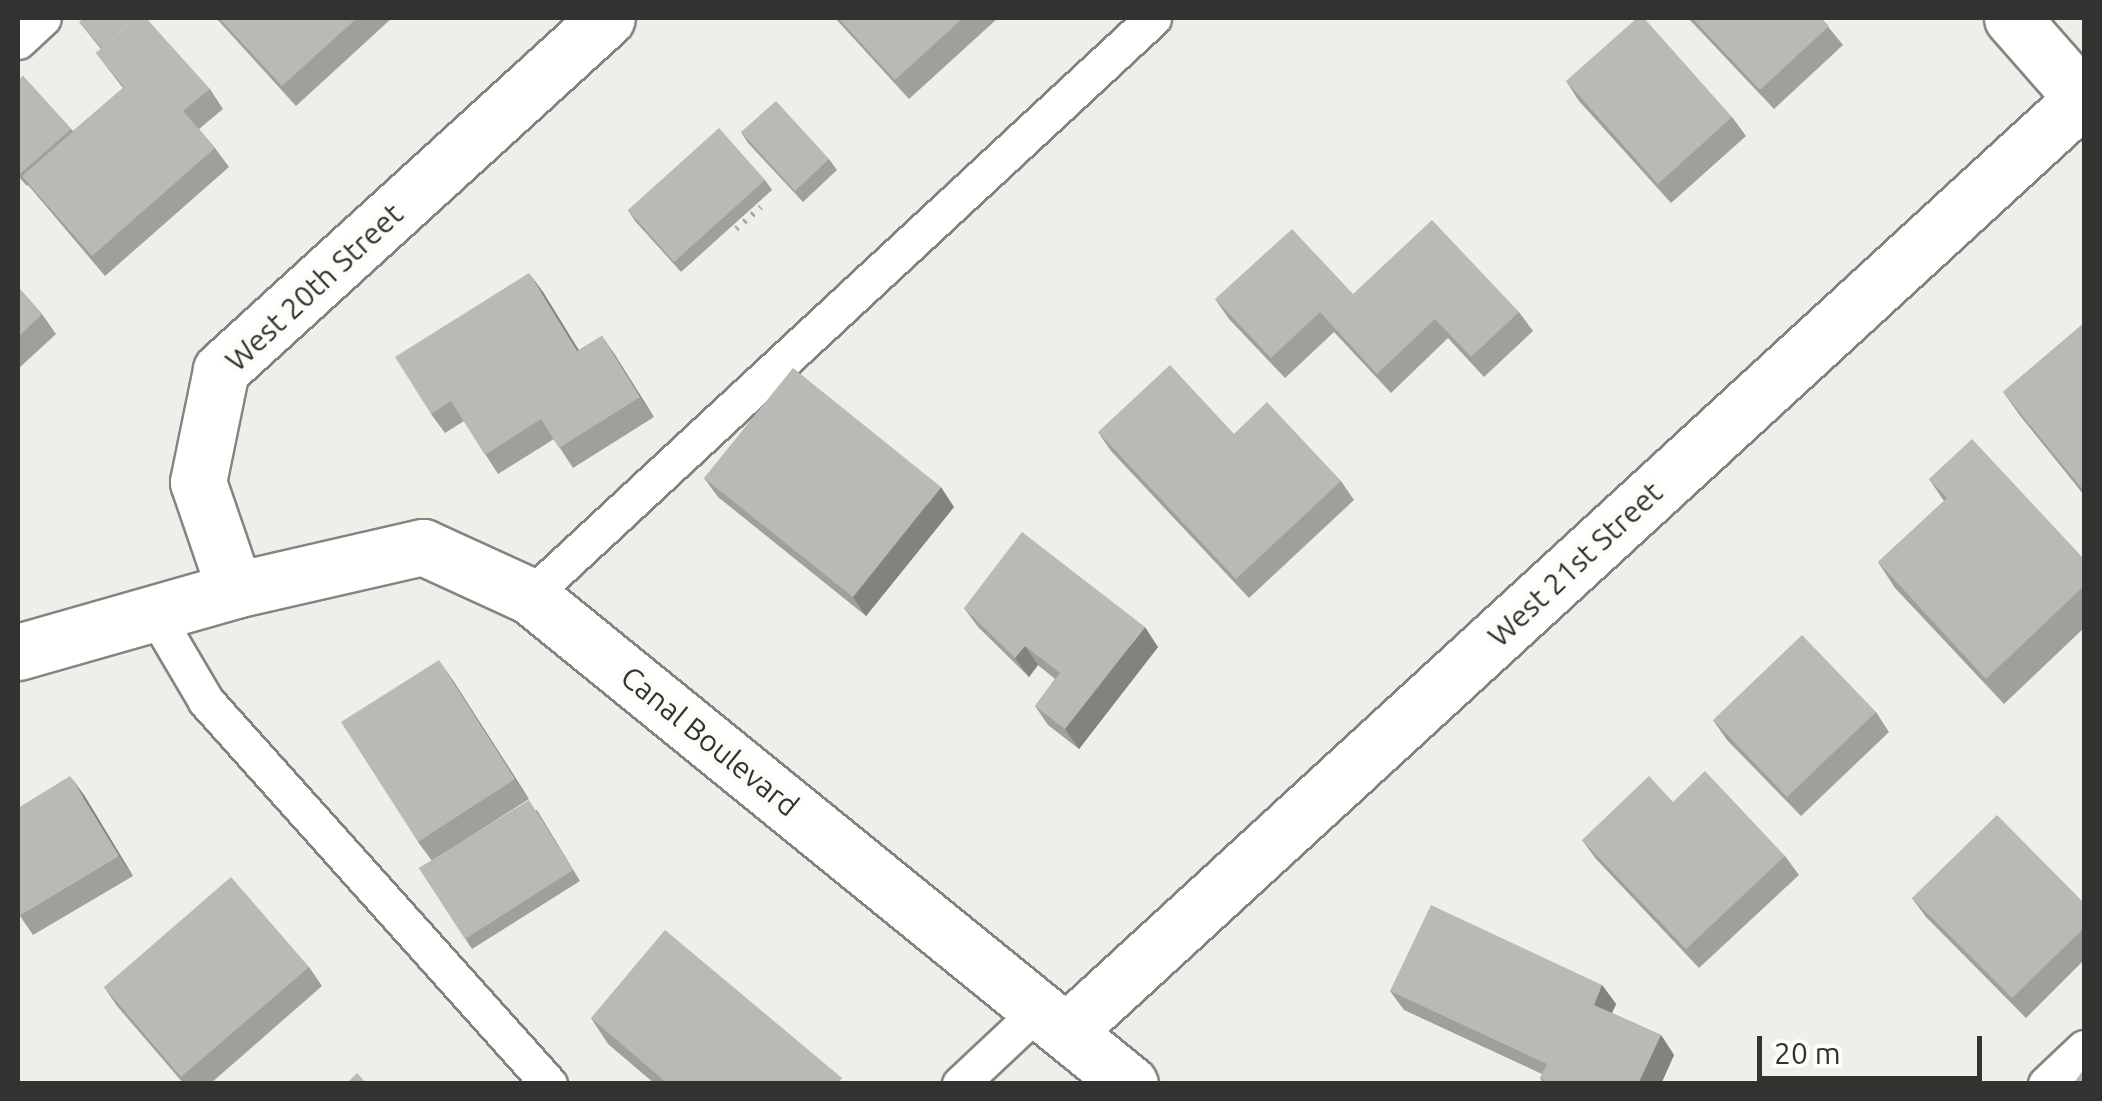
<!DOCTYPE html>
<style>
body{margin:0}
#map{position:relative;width:2102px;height:1101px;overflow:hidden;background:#eeefe9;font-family:Ubuntu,sans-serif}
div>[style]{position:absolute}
.path>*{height:6px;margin-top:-3px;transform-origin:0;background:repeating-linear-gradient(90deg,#abaca7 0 2.5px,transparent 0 10.5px)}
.roads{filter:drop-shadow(2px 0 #848580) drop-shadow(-2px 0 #848580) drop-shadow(0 2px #848580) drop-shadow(0 -2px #848580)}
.service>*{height:35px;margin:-17.5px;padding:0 17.5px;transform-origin:17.5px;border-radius:17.5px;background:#fff}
.minor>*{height:55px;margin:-27.5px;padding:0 27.5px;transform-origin:27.5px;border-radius:27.5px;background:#fff}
.wall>*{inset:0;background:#9fa09c}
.shaded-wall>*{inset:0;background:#82827f}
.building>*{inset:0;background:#b9bab5}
span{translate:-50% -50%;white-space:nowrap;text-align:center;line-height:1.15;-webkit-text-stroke:9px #fcfdf7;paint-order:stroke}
.street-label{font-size:30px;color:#323330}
.frame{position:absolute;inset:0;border:20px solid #323330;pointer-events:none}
.scale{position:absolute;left:1757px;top:1036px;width:225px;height:45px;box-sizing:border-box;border:5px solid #323330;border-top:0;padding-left:12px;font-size:30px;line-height:35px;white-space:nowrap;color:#323330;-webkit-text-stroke:8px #fcfdf7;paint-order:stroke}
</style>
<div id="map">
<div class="path">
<i style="left:736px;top:229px;width:33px;rotate:-41deg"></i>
</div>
<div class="roads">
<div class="service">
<i style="left:18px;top:41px;width:34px;rotate:-43deg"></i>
<i style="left:530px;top:596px;width:850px;rotate:-42.85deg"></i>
<i style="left:153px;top:611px;width:104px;rotate:59.5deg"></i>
<i style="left:206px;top:701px;width:514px;rotate:48.15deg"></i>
<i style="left:960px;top:1084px;width:110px;rotate:-43.2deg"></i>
<i style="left:2046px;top:1084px;width:52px;rotate:-43.5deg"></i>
</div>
<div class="minor">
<i style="left:2012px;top:18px;width:109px;rotate:48.7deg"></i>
<i style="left:235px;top:590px;width:193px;rotate:-12.9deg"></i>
<i style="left:423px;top:547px;width:118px;rotate:24.6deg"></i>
<i style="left:530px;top:596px;width:773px;rotate:39.12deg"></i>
<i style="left:18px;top:652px;width:226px;rotate:-15.9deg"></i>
<i style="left:235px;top:590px;width:114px;rotate:-108.9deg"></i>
<i style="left:198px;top:482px;width:114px;rotate:-78.4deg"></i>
<i style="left:221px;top:370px;width:522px;rotate:-42.36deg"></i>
<i style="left:1067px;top:1031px;width:1381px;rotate:-42.56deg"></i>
</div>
</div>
<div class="wall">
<i style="clip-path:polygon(216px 18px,392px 18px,296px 106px)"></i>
<i style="clip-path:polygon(835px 18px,998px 18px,909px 99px)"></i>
<i style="clip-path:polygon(1688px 18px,1821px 18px,1843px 45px,1774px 109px)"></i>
<i style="clip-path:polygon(79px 22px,210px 89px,223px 109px,199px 129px,215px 148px,229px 167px,105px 276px,28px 185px,27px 186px,18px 176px,18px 81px,23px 76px,73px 131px,123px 88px,96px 53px,101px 49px)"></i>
<i style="clip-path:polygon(1566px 81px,1732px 117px,1746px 136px,1671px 203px,1579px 101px)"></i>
<i style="clip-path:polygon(741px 132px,829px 159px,837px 170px,803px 202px,748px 143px)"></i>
<i style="clip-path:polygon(765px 180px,772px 190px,681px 272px,635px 221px,628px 210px)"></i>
<i style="clip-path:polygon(18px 287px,42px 314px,56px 334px,18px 369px)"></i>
<i style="clip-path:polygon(543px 292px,579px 350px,602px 336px,654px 417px,573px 468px,554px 439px,498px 474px,464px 421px,445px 433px,431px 414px)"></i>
<i style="clip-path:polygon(1353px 294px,1519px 312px,1533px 331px,1484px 377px,1448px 338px,1391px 393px,1334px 332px,1285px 378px,1229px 319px,1215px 299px)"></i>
<i style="clip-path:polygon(2084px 323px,2084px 495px,2021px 417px,2003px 392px)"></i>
<i style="clip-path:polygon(1098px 432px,1234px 434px,1341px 481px,1354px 500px,1249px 598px,1111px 451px)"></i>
<i style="clip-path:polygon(704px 478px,954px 507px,866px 616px,718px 497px)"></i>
<i style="clip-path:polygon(1929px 479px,2084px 559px,2084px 628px,2004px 704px,1895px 588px,1878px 562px,1944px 501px)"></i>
<i style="clip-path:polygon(964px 608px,1158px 647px,1079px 749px,1048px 725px,1035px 706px,1055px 679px,1038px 665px,1029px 677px,978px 627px)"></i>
<i style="clip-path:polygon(452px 679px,529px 799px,463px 841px,537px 810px,580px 881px,472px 949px,419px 868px,432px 861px,418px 842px)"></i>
<i style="clip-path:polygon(1876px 712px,1889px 732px,1801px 816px,1727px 740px,1713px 720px)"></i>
<i style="clip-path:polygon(84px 795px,133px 876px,33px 935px,18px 913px)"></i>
<i style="clip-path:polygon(1673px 802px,1785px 856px,1799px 875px,1699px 968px,1596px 859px,1582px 840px)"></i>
<i style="clip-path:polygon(1912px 898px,2084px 903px,2084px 960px,2026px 1018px,1926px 917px)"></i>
<i style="clip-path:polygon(309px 967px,322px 986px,210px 1084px,184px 1084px,117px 1006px,104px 987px)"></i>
<i style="clip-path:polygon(1602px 985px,1616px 1004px,1612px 1013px,1661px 1035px,1674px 1055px,1661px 1084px,1544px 1084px,1540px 1078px,1542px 1074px,1404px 1010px,1390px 991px)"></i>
<i style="clip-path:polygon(591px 1018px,846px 1084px,655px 1084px,608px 1044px)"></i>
</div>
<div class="shaded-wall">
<i style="clip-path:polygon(529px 273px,543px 292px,591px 371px,577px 351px)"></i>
<i style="clip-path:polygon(602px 336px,615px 355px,654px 417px,640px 397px)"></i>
<i style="clip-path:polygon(941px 487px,954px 507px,866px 616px,853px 597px)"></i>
<i style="clip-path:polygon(1145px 627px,1158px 647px,1079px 749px,1065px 729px)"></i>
<i style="clip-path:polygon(1025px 646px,1038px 665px,1029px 677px,1015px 658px)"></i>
<i style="clip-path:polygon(439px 660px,452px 679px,529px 799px,515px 779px)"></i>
<i style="clip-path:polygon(70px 776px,84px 795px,133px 876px,119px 856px)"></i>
<i style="clip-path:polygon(1602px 985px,1616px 1004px,1607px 1024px,1594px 1005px)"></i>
<i style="clip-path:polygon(1661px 1035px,1674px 1055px,1661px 1084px,1638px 1084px)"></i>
</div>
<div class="building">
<i style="clip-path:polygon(84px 18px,136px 18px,102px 48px,79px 22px)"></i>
<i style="clip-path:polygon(136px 18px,146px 18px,210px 89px,183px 111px,215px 148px,92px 256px,22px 176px,124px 87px,96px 53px)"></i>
<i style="clip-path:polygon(219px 18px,357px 18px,282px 86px)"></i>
<i style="clip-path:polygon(838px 18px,963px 18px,895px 80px)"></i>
<i style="clip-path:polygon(1637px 18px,1644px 18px,1732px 117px,1658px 184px,1566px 81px)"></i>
<i style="clip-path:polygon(1692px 18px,1821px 18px,1829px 26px,1760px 90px)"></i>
<i style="clip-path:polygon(23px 76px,71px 129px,19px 175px,18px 173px,18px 81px)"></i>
<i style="clip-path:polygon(776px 101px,829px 159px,795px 191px,741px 132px)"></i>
<i style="clip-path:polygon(719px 128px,765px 180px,674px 262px,628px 210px)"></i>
<i style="clip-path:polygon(1432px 220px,1519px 312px,1471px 357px,1435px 319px,1377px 374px,1320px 312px,1271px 358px,1215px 299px,1292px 229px,1353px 294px)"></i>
<i style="clip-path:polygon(529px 273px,577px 351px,602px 336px,640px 397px,559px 448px,541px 419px,485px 455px,451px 401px,431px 414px,395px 357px)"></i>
<i style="clip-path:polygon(18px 287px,42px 314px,18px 337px)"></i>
<i style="clip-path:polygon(2084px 323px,2084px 491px,2003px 392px)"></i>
<i style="clip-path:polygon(1170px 365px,1234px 434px,1267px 402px,1341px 481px,1236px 579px,1098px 432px)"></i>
<i style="clip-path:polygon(793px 368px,941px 487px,853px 597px,704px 478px)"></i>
<i style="clip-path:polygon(1972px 439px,2084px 559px,2084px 586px,1986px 679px,1878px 562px,1947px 498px,1929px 479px)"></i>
<i style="clip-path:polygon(1022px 532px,1145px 627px,1065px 729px,1035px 706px,1060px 673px,1025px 646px,1015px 658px,964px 608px)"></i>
<i style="clip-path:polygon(1802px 635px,1876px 712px,1787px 797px,1713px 720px)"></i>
<i style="clip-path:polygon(439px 660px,515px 779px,418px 842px,341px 722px)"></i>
<i style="clip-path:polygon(1705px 771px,1785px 856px,1686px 949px,1582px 840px,1649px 776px,1673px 802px)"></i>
<i style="clip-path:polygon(70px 776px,119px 856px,19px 916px,18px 913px,18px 808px)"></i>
<i style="clip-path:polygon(529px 800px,573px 870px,465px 939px,419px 868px)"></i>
<i style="clip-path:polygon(1997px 815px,2084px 903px,2084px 928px,2012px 998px,1912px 898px)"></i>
<i style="clip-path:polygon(231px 877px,309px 967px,181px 1077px,104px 987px)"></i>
<i style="clip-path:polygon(1431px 905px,1602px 985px,1594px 1005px,1661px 1035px,1638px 1084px,1552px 1084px,1540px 1078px,1547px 1064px,1390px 991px)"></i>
<i style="clip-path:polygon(665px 930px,842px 1078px,838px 1084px,668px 1084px,591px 1018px)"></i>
<i style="clip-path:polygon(2084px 1069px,2084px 1084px,2073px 1084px)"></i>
<i style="clip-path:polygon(357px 1073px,367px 1084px,346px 1084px)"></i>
</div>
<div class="street-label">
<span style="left:314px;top:287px;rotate:-43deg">West 20th Street</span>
<span style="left:1575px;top:564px;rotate:-43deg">West 21st Street</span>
<span style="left:710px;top:741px;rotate:39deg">Canal Boulevard</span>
</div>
<div class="frame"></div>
<div class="scale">20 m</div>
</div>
